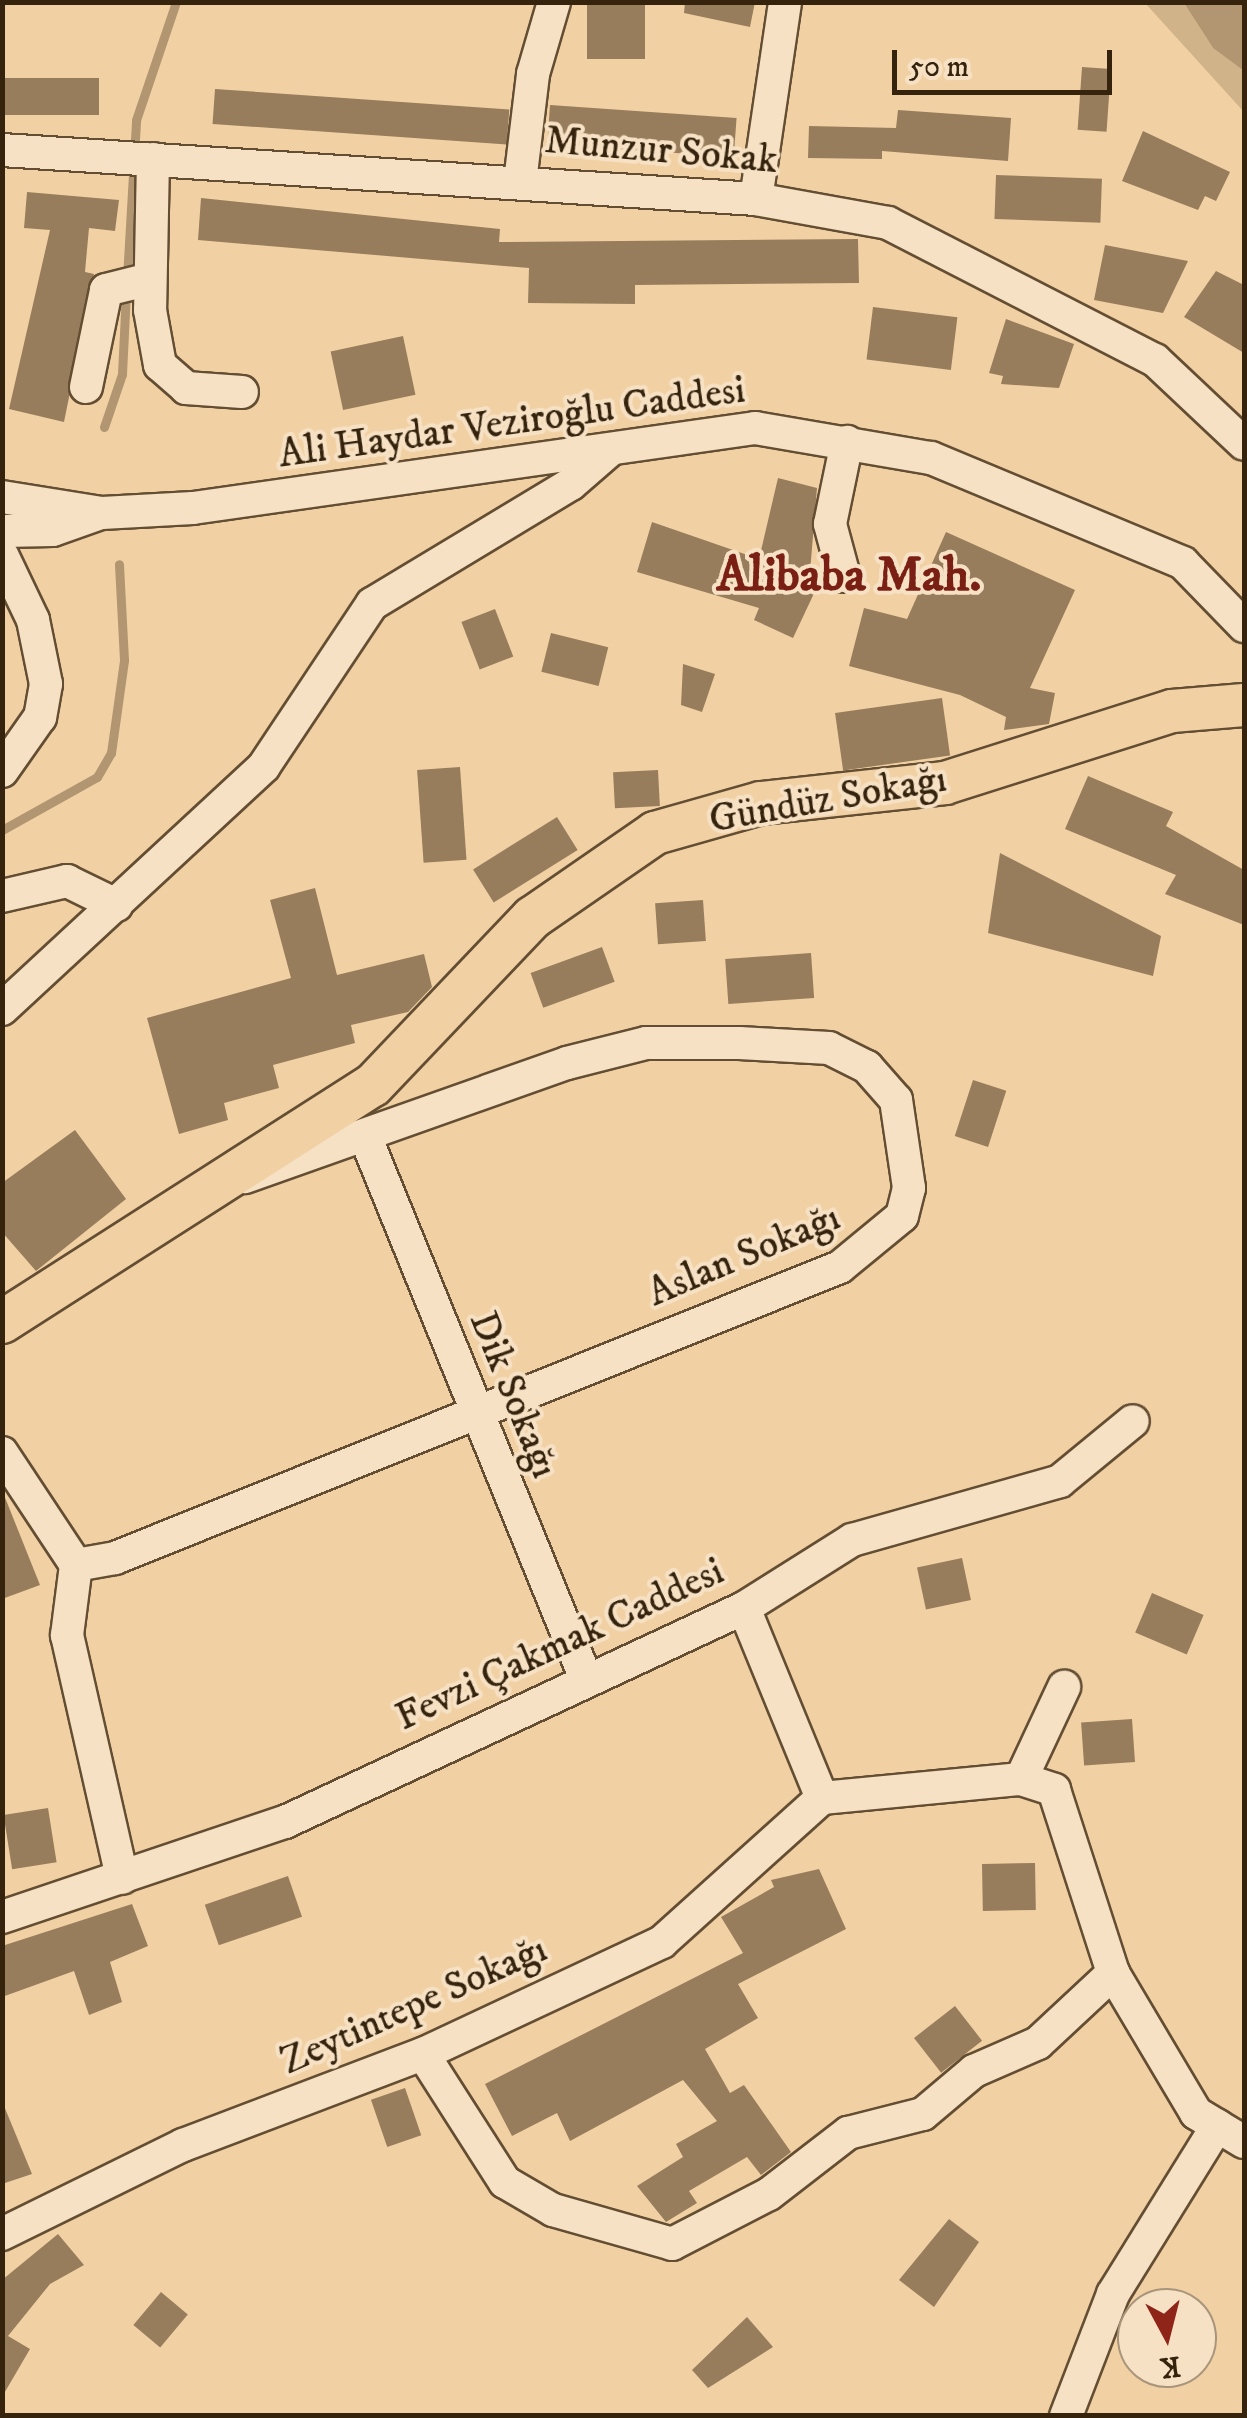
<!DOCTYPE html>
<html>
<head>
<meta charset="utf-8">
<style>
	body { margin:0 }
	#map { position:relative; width:1247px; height:2418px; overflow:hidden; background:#f1d1a4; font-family:"IM FELL DW Pica",serif }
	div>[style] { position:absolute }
	.green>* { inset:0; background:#d1b38a }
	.water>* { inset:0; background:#b19671 }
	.stream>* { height:9px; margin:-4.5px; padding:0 4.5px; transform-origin:4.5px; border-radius:4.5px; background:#b19671 }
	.building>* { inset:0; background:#977d5c; transform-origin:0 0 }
	.roads { filter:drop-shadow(2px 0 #644e33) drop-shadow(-2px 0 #644e33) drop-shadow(0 2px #644e33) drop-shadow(0 -2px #644e33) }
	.minor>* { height:32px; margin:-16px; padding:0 16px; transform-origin:16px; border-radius:16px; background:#f6e1c4 }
	.major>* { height:42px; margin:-21px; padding:0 21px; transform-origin:21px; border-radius:21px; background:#f1d1a4 }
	span { translate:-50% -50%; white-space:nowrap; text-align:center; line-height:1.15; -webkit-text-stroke:8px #f6e1c4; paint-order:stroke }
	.street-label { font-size:40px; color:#35230d }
	.district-label { font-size:50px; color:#7a1f14; font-weight:700 }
	.frame { position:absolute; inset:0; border:5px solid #35230d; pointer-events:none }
	.north { position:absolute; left:1117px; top:2288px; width:100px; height:100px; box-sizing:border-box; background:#f6e1c4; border:2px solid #a9957b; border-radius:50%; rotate:173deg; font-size:28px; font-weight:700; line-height:40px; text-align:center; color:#35230d }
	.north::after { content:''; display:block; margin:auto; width:35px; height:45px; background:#8f2418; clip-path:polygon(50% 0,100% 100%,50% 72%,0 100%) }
	.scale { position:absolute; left:892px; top:50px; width:220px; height:45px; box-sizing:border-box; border:5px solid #35230d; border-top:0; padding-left:12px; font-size:30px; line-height:35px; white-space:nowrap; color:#35230d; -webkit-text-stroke:8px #f6e1c4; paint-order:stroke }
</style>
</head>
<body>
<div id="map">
	<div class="green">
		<div style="clip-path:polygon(1145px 3px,1184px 3px,1213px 48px,1244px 71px,1244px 112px)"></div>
	</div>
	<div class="water">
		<div style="clip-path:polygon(1184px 3px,1244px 3px,1244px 71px,1213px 48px)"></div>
	</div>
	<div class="stream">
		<div style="left:127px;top:278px;width:158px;rotate:-86.7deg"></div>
		<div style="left:136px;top:120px;width:125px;rotate:-71.3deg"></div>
		<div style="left:104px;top:427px;width:56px;rotate:-71.2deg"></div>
		<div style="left:122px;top:374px;width:81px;rotate:-87.2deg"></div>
		<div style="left:2px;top:830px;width:109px;rotate:-29.2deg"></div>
		<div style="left:97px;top:777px;width:28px;rotate:-60deg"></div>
		<div style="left:111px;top:753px;width:94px;rotate:-82deg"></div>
		<div style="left:124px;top:660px;width:96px;rotate:-93deg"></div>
	</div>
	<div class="building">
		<div style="left:587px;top:2px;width:58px;height:57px"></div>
		<div style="clip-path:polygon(685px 2px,755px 2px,750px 27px,684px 13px)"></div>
		<div style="left:1082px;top:67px;width:29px;height:63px;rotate:4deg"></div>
		<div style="left:2px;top:78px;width:97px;height:37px"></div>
		<div style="left:215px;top:89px;width:295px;height:35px;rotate:4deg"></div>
		<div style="left:550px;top:105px;width:187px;height:39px;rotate:4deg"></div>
		<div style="clip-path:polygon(898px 110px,1011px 118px,1008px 161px,882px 151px,882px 159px,808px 158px,809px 126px,896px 128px)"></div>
		<div style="clip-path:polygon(1143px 131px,1230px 172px,1216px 201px,1205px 196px,1198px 210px,1122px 181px)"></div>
		<div style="left:996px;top:175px;width:106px;height:44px;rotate:2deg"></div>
		<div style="clip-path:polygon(27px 192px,119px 200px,115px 231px,89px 228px,85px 272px,94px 274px,64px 422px,9px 409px,50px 230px,24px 228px)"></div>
		<div style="clip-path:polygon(201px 198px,500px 229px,499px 242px,858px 239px,859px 283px,635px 285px,635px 304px,528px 303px,529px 268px,198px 240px)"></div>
		<div style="clip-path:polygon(1105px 245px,1188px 261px,1163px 313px,1094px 300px)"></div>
		<div style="clip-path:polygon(1216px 271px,1244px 285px,1244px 353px,1184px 317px)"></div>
		<div style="left:873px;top:307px;width:85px;height:53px;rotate:7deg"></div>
		<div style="clip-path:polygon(1006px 319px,1074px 344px,1059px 388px,1001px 384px,1003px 376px,989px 373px)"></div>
		<div style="left:403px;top:336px;width:60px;height:74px;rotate:78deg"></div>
		<div style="clip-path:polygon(778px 478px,817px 488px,809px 584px,817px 587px,793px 638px,754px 620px,759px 608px,637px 572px,652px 522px,759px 559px)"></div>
		<div style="clip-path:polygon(946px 532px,1075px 590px,1030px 688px,1055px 693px,1049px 724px,1004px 730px,1006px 717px,960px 695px,849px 666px,864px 608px,907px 619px)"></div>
		<div style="left:495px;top:609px;width:51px;height:36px;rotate:69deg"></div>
		<div style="left:551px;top:633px;width:59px;height:40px;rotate:14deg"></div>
		<div style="clip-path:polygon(683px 664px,715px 674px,702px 712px,681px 705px)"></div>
		<div style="left:942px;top:698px;width:58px;height:108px;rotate:82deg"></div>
		<div style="left:460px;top:767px;width:93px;height:43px;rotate:86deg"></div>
		<div style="left:658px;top:770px;width:36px;height:45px;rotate:87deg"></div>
		<div style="clip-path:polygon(1088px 776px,1173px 812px,1166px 826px,1244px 870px,1244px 925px,1165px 894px,1176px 875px,1065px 829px)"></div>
		<div style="left:557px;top:817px;width:39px;height:99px;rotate:58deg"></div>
		<div style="clip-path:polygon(1000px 853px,1161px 936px,1153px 976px,988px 933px)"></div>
		<div style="clip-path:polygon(315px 888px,337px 975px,424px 954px,432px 987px,408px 1012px,351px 1025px,355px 1043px,273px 1065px,279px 1088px,224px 1103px,228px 1120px,179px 1134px,147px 1018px,291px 978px,270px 900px)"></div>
		<div style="left:703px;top:900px;width:41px;height:48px;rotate:86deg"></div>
		<div style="left:602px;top:947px;width:37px;height:76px;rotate:70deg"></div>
		<div style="left:811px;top:953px;width:45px;height:86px;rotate:86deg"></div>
		<div style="left:973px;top:1080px;width:35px;height:59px;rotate:18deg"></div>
		<div style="clip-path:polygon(75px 1130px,126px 1199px,36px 1271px,2px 1232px,2px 1183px)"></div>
		<div style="clip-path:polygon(2px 1490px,40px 1585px,2px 1599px)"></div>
		<div style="left:962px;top:1558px;width:43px;height:46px;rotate:78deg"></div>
		<div style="left:1152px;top:1593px;width:56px;height:43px;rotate:23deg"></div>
		<div style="left:1132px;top:1719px;width:43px;height:51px;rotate:86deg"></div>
		<div style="left:48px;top:1808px;width:55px;height:45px;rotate:81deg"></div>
		<div style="left:1035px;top:1863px;width:47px;height:53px;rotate:89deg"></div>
		<div style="clip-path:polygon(819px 1869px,846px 1929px,738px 1984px,758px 2018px,705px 2049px,730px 2093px,744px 2085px,791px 2152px,761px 2175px,747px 2157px,689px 2191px,697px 2203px,666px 2222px,637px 2186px,683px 2157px,676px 2144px,717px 2121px,683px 2080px,570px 2141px,557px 2113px,512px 2136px,485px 2084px,743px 1953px,721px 1917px,774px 1887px,771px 1880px)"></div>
		<div style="left:288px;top:1876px;width:43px;height:88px;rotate:71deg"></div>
		<div style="clip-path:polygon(132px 1904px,148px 1946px,110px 1962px,122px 2002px,89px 2015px,74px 1971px,2px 1997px,2px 1946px)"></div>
		<div style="left:955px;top:2006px;width:44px;height:52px;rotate:52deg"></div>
		<div style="left:405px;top:2088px;width:50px;height:36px;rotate:71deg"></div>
		<div style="clip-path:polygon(2px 2101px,32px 2174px,2px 2184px)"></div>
		<div style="clip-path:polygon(949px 2219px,979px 2242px,934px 2307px,899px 2280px)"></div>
		<div style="clip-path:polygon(58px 2234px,84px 2265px,50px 2284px,8px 2336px,30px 2349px,2px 2397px,2px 2280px)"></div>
		<div style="left:161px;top:2292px;width:35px;height:43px;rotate:40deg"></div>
		<div style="clip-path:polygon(747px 2317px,773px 2347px,708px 2388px,692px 2370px)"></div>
	</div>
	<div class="roads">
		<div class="minor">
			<div style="left:2px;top:150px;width:756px;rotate:3.72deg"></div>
			<div style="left:756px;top:199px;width:134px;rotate:10.3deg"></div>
			<div style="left:888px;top:223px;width:300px;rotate:27.2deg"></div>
			<div style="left:1155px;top:360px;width:122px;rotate:43.3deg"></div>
			<div style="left:153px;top:159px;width:151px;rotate:91.1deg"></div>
			<div style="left:150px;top:310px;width:56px;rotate:79.7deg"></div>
			<div style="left:160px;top:365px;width:35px;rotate:41deg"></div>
			<div style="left:186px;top:388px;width:56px;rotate:4.1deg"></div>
			<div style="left:520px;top:182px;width:109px;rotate:-83.1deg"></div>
			<div style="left:533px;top:74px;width:75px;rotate:-73.7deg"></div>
			<div style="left:756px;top:199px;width:199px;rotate:-81.6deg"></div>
			<div style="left:86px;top:387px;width:99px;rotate:-78.3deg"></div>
			<div style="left:106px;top:290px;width:45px;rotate:-14deg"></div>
			<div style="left:2px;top:497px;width:101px;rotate:9.1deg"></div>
			<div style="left:102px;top:513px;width:91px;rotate:-3.1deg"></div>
			<div style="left:193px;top:508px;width:568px;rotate:-8.1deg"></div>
			<div style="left:755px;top:428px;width:179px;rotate:9.7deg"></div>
			<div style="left:931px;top:458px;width:273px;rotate:22.6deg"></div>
			<div style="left:1183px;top:563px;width:88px;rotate:45.9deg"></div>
			<div style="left:2px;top:531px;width:51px;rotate:-1.1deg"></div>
			<div style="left:53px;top:530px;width:48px;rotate:-19.6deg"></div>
			<div style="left:2px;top:555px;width:72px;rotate:64.5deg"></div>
			<div style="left:33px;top:620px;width:65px;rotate:78.5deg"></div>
			<div style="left:46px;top:684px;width:34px;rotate:100deg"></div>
			<div style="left:40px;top:717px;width:66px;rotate:125.1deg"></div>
			<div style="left:844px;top:576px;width:54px;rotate:-105.1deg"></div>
			<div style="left:830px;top:524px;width:84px;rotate:-78.3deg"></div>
			<div style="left:2px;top:896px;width:67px;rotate:-13deg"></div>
			<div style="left:67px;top:881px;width:55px;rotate:26.1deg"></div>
			<div style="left:2px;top:1009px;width:357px;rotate:-42.8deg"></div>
			<div style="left:264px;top:766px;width:195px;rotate:-56.3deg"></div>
			<div style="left:372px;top:604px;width:232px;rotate:-31.1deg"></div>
			<div style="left:571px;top:484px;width:50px;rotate:-41deg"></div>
			<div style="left:367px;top:1141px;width:581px;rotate:67.85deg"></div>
			<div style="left:2px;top:1453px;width:134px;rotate:56.5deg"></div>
			<div style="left:76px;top:1565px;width:40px;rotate:-10deg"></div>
			<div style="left:115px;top:1558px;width:781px;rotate:-21.87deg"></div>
			<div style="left:840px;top:1267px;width:80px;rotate:-39.4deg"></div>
			<div style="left:902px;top:1216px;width:29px;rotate:-76deg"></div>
			<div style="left:909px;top:1188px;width:89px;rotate:-98.4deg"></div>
			<div style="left:896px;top:1100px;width:44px;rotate:-131.3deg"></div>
			<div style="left:867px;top:1067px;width:42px;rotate:-153.4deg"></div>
			<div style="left:829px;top:1048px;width:90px;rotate:-176.8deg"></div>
			<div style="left:739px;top:1043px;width:93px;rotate:180deg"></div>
			<div style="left:646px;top:1043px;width:81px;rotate:165.8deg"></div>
			<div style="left:567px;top:1063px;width:342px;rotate:160.5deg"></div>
			<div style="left:76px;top:1565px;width:71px;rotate:97.3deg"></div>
			<div style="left:67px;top:1635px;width:249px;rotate:77.2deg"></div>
			<div style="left:744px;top:1608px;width:205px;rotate:67.7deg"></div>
			<div style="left:1021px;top:1779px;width:102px;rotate:-64.9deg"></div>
			<div style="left:822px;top:1798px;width:200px;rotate:-5.5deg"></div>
			<div style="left:1021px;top:1779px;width:35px;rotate:18deg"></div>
			<div style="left:1054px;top:1790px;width:192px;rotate:72.1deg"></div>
			<div style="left:1113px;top:1973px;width:163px;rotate:59.3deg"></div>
			<div style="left:1196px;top:2113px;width:56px;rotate:31.1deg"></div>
			<div style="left:2px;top:1917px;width:299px;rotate:-18.6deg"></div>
			<div style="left:285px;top:1822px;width:506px;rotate:-25deg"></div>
			<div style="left:744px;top:1608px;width:128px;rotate:-32.2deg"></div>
			<div style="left:852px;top:1540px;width:216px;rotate:-15.8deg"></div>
			<div style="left:1060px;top:1481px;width:94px;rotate:-39.4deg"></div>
			<div style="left:423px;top:2054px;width:152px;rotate:57.4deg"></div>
			<div style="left:505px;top:2182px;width:56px;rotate:30.3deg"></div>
			<div style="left:553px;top:2210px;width:124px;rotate:15.9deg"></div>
			<div style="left:672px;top:2244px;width:109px;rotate:-27.3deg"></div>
			<div style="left:769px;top:2194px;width:100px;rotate:-37.7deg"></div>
			<div style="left:848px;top:2133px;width:77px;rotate:-14.2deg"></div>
			<div style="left:923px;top:2114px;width:67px;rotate:-40.1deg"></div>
			<div style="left:974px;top:2071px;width:70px;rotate:-23.6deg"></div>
			<div style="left:1038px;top:2043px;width:103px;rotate:-43deg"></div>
			<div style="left:2px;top:2234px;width:202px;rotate:-26.2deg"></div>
			<div style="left:183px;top:2145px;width:257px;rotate:-20.8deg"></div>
			<div style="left:423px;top:2054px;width:264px;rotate:-25.1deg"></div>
			<div style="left:662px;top:1942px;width:215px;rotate:-42deg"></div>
			<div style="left:1066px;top:2416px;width:131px;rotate:-68.9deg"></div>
			<div style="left:1113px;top:2294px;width:198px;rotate:-58.2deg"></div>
		</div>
		<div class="major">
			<div style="left:2px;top:1322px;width:440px;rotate:-32.6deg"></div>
			<div style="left:373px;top:1085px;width:231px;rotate:-46.4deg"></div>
			<div style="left:532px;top:918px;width:150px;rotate:-34.6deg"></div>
			<div style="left:655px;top:833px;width:110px;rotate:-15.8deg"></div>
			<div style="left:761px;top:803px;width:185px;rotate:-6.2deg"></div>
			<div style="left:945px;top:783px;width:238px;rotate:-17.6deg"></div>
			<div style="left:1172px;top:711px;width:72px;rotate:-4.8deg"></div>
		</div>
	</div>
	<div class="street-label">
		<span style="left:661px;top:151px;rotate:5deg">Munzur Sokak</span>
		<span style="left:512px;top:423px;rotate:-8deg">Ali Haydar Veziroğlu Caddesi</span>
		<span style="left:828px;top:800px;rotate:-10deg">Gündüz Sokağı</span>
		<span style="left:744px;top:1256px;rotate:-23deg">Aslan Sokağı</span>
		<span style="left:513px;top:1395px;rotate:68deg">Dik Sokağı</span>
		<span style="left:560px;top:1645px;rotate:-25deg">Fevzi Çakmak Caddesi</span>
		<span style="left:414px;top:2006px;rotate:-24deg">Zeytintepe Sokağı</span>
	</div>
	<div class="district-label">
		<span style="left:849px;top:576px">Alibaba Mah.</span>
	</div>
	<div class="frame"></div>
	<div class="north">K</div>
	<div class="scale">50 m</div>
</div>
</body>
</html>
